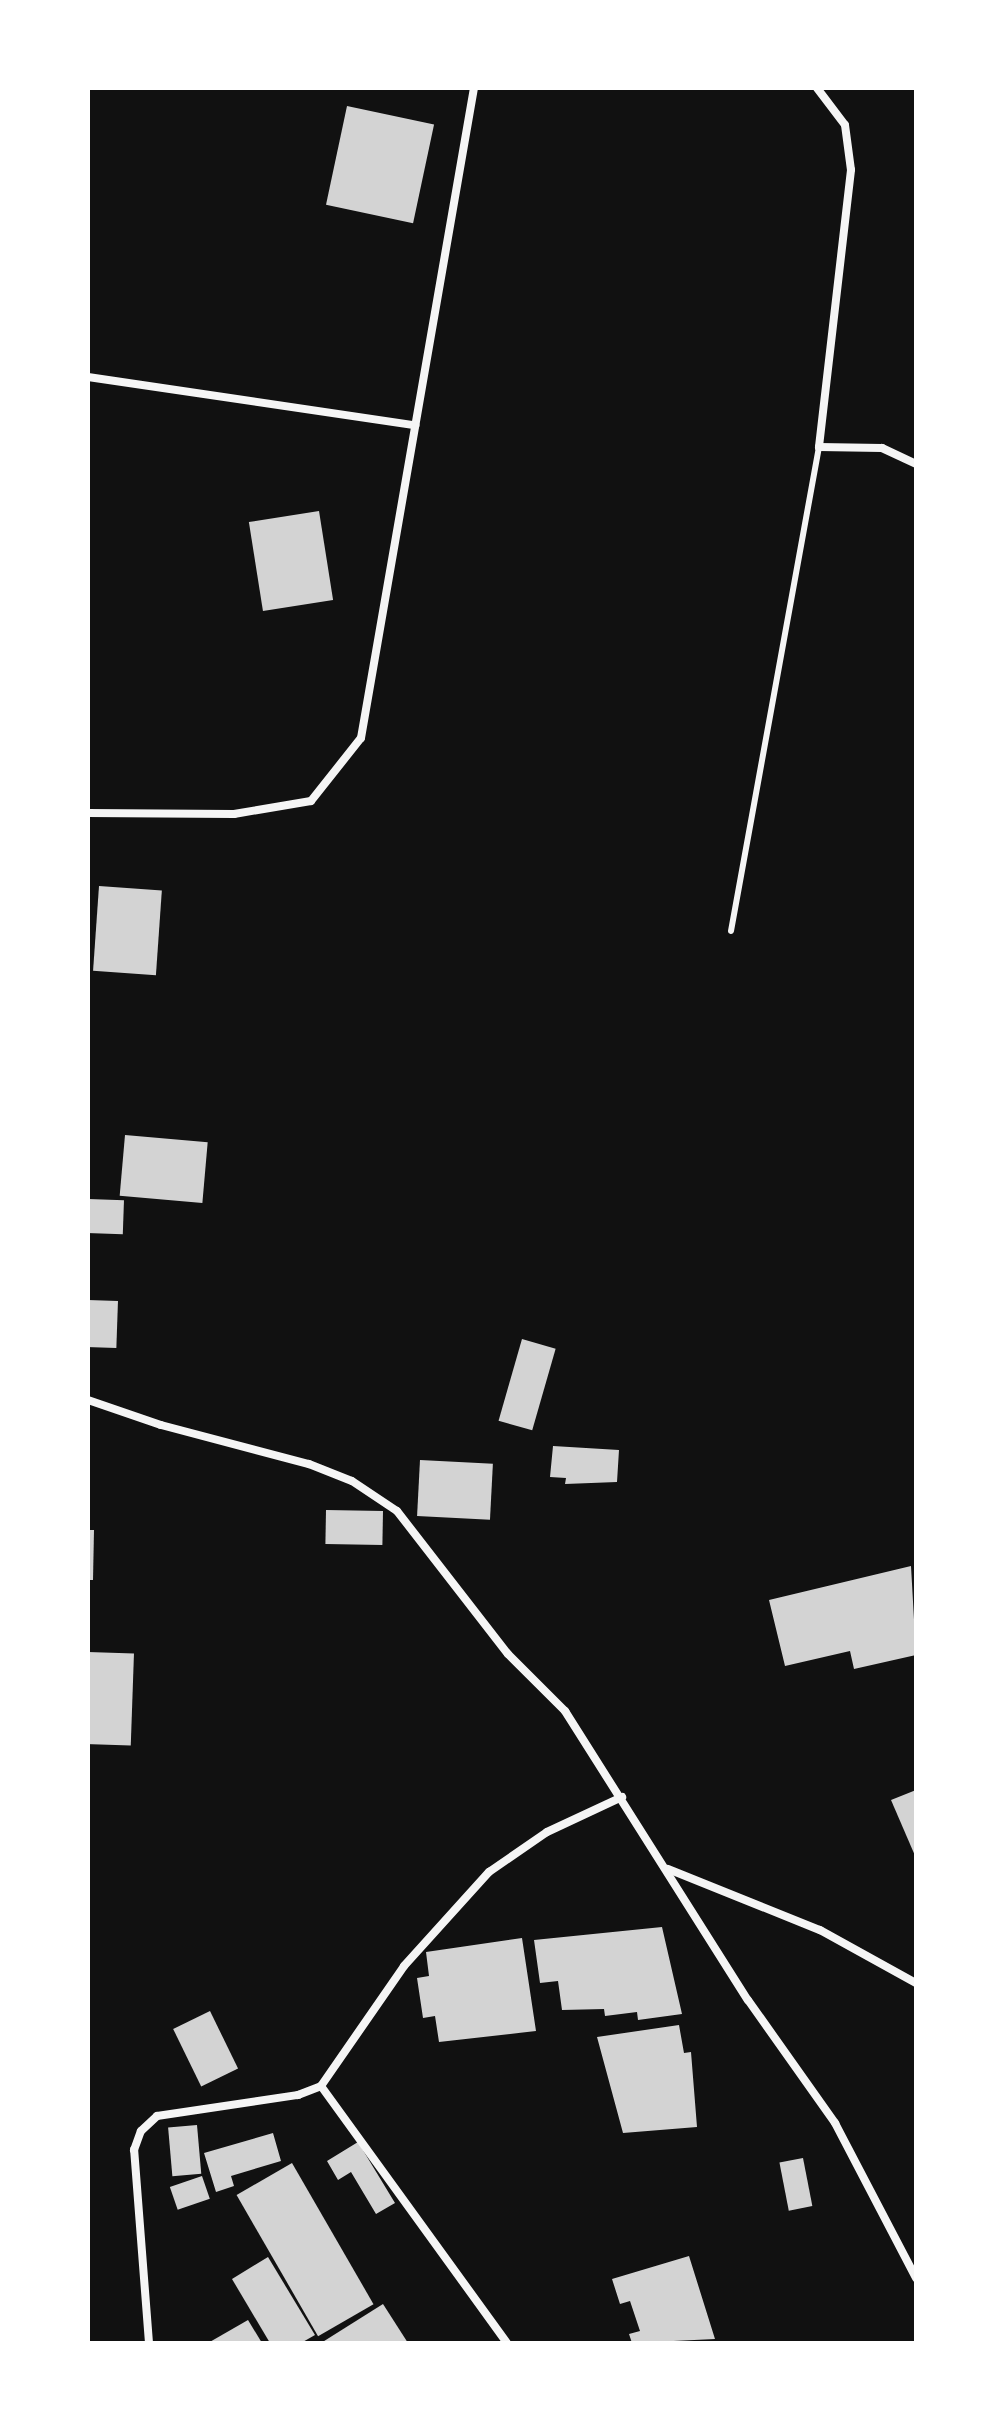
<!DOCTYPE html>
<html>
<head>
<meta charset="utf-8">
<style>
	body { margin:0 }
	#map { position:relative; width:1004px; height:2431px; overflow:hidden; background:#111; font-family:Signika,sans-serif }
	div>[style] { position:absolute }
	.building>* { inset:0; background:#d3d3d3; transform-origin:0 0 }
	.service>* { height:6px; margin:-3px; padding:0 3px; transform-origin:3px; border-radius:3px; background:#f5f5f5 }
	.minor>* { height:8px; margin:-4px; padding:0 4px; transform-origin:4px; border-radius:4px; background:#f5f5f5 }
	span { translate:-50% -50%; white-space:nowrap; text-align:center; line-height:1.15; -webkit-text-stroke:8px #fff; paint-order:stroke }
	.frame { position:absolute; inset:0; border:90px solid #fff; pointer-events:none }
</style>
</head>
<body>
<div id="map">
	<div class="building">
		<div style="left:347px;top:106px;width:89px;height:101px;rotate:12deg"></div>
		<div style="left:319px;top:511px;width:90px;height:71px;rotate:81deg"></div>
		<div style="left:99px;top:886px;width:63px;height:85px;rotate:4deg"></div>
		<div style="left:125px;top:1135px;width:83px;height:61px;rotate:5deg"></div>
		<div style="left:88px;top:1199px;width:36px;height:34px;rotate:2deg"></div>
		<div style="left:88px;top:1300px;width:30px;height:47px;rotate:2deg"></div>
		<div style="left:522px;top:1339px;width:35px;height:85px;rotate:16deg"></div>
		<div style="clip-path:polygon(553px 1446px,619px 1450px,617px 1482px,565px 1484px,566px 1478px,550px 1477px)"></div>
		<div style="left:420px;top:1460px;width:73px;height:56px;rotate:3deg"></div>
		<div style="left:326px;top:1510px;width:57px;height:34px;rotate:1deg"></div>
		<div style="clip-path:polygon(88px 1530px,94px 1530px,93px 1580px,88px 1580px)"></div>
		<div style="clip-path:polygon(911px 1566px,916px 1655px,854px 1669px,850px 1651px,785px 1666px,769px 1600px)"></div>
		<div style="left:88px;top:1652px;width:46px;height:92px;rotate:2deg"></div>
		<div style="clip-path:polygon(916px 1790px,916px 1858px,891px 1800px)"></div>
		<div style="clip-path:polygon(662px 1927px,682px 2014px,638px 2020px,637px 2012px,605px 2016px,604px 2009px,562px 2010px,558px 1981px,540px 1983px,534px 1940px)"></div>
		<div style="clip-path:polygon(522px 1938px,536px 2031px,439px 2042px,435px 2016px,423px 2018px,417px 1978px,429px 1976px,426px 1952px)"></div>
		<div style="left:210px;top:2011px;width:64px;height:41px;rotate:64deg"></div>
		<div style="clip-path:polygon(679px 2025px,684px 2053px,691px 2052px,697px 2127px,623px 2133px,597px 2037px)"></div>
		<div style="left:197px;top:2125px;width:49px;height:29px;rotate:85deg"></div>
		<div style="clip-path:polygon(273px 2133px,281px 2161px,231px 2176px,234px 2186px,216px 2192px,204px 2153px)"></div>
		<div style="clip-path:polygon(358px 2142px,395px 2203px,376px 2214px,351px 2172px,338px 2180px,327px 2161px)"></div>
		<div style="left:803px;top:2158px;width:49px;height:24px;rotate:79deg"></div>
		<div style="left:292px;top:2163px;width:163px;height:64px;rotate:60deg"></div>
		<div style="left:202px;top:2176px;width:24px;height:34px;rotate:71deg"></div>
		<div style="clip-path:polygon(689px 2256px,715px 2339px,632px 2343px,629px 2334px,640px 2331px,630px 2301px,620px 2304px,612px 2279px)"></div>
		<div style="clip-path:polygon(268px 2257px,315px 2335px,301px 2343px,270px 2343px,232px 2279px)"></div>
		<div style="clip-path:polygon(383px 2304px,408px 2343px,321px 2343px)"></div>
		<div style="clip-path:polygon(248px 2320px,262px 2343px,208px 2343px)"></div>
	</div>
	<div class="service">
		<div style="left:731px;top:931px;width:492px;rotate:-79.7deg"></div>
	</div>
	<div class="minor">
		<div style="left:817px;top:88px;width:46px;rotate:52.9deg"></div>
		<div style="left:845px;top:125px;width:45px;rotate:82.4deg"></div>
		<div style="left:851px;top:170px;width:279px;rotate:96.6deg"></div>
		<div style="left:819px;top:447px;width:63px;rotate:0.9deg"></div>
		<div style="left:882px;top:448px;width:38px;rotate:25deg"></div>
		<div style="left:88px;top:377px;width:331px;rotate:8.4deg"></div>
		<div style="left:88px;top:813px;width:146px;rotate:0.4deg"></div>
		<div style="left:234px;top:814px;width:78px;rotate:-9.6deg"></div>
		<div style="left:311px;top:801px;width:80px;rotate:-51.6deg"></div>
		<div style="left:361px;top:738px;width:660px;rotate:-80.14deg"></div>
		<div style="left:88px;top:1400px;width:77px;rotate:18.9deg"></div>
		<div style="left:161px;top:1425px;width:153px;rotate:14.8deg"></div>
		<div style="left:309px;top:1464px;width:46px;rotate:21.6deg"></div>
		<div style="left:352px;top:1481px;width:54px;rotate:33.7deg"></div>
		<div style="left:397px;top:1511px;width:181px;rotate:52.2deg"></div>
		<div style="left:508px;top:1654px;width:81px;rotate:45deg"></div>
		<div style="left:565px;top:1711px;width:342px;rotate:57.7deg"></div>
		<div style="left:748px;top:2000px;width:151px;rotate:54.7deg"></div>
		<div style="left:835px;top:2123px;width:175px;rotate:62.4deg"></div>
		<div style="left:668px;top:1869px;width:164px;rotate:21.9deg"></div>
		<div style="left:820px;top:1930px;width:110px;rotate:28.9deg"></div>
		<div style="left:321px;top:2086px;width:317px;rotate:54.1deg"></div>
		<div style="left:149px;top:2343px;width:194px;rotate:-94.4deg"></div>
		<div style="left:134px;top:2150px;width:20px;rotate:-70deg"></div>
		<div style="left:141px;top:2131px;width:22px;rotate:-43deg"></div>
		<div style="left:157px;top:2116px;width:143px;rotate:-8.5deg"></div>
		<div style="left:298px;top:2095px;width:25px;rotate:-21deg"></div>
		<div style="left:321px;top:2086px;width:146px;rotate:-55.3deg"></div>
		<div style="left:404px;top:1966px;width:127px;rotate:-47.9deg"></div>
		<div style="left:489px;top:1872px;width:70px;rotate:-34.6deg"></div>
		<div style="left:547px;top:1832px;width:83px;rotate:-25deg"></div>
	</div>
	<div class="frame"></div>
</div>
</body>
</html>
